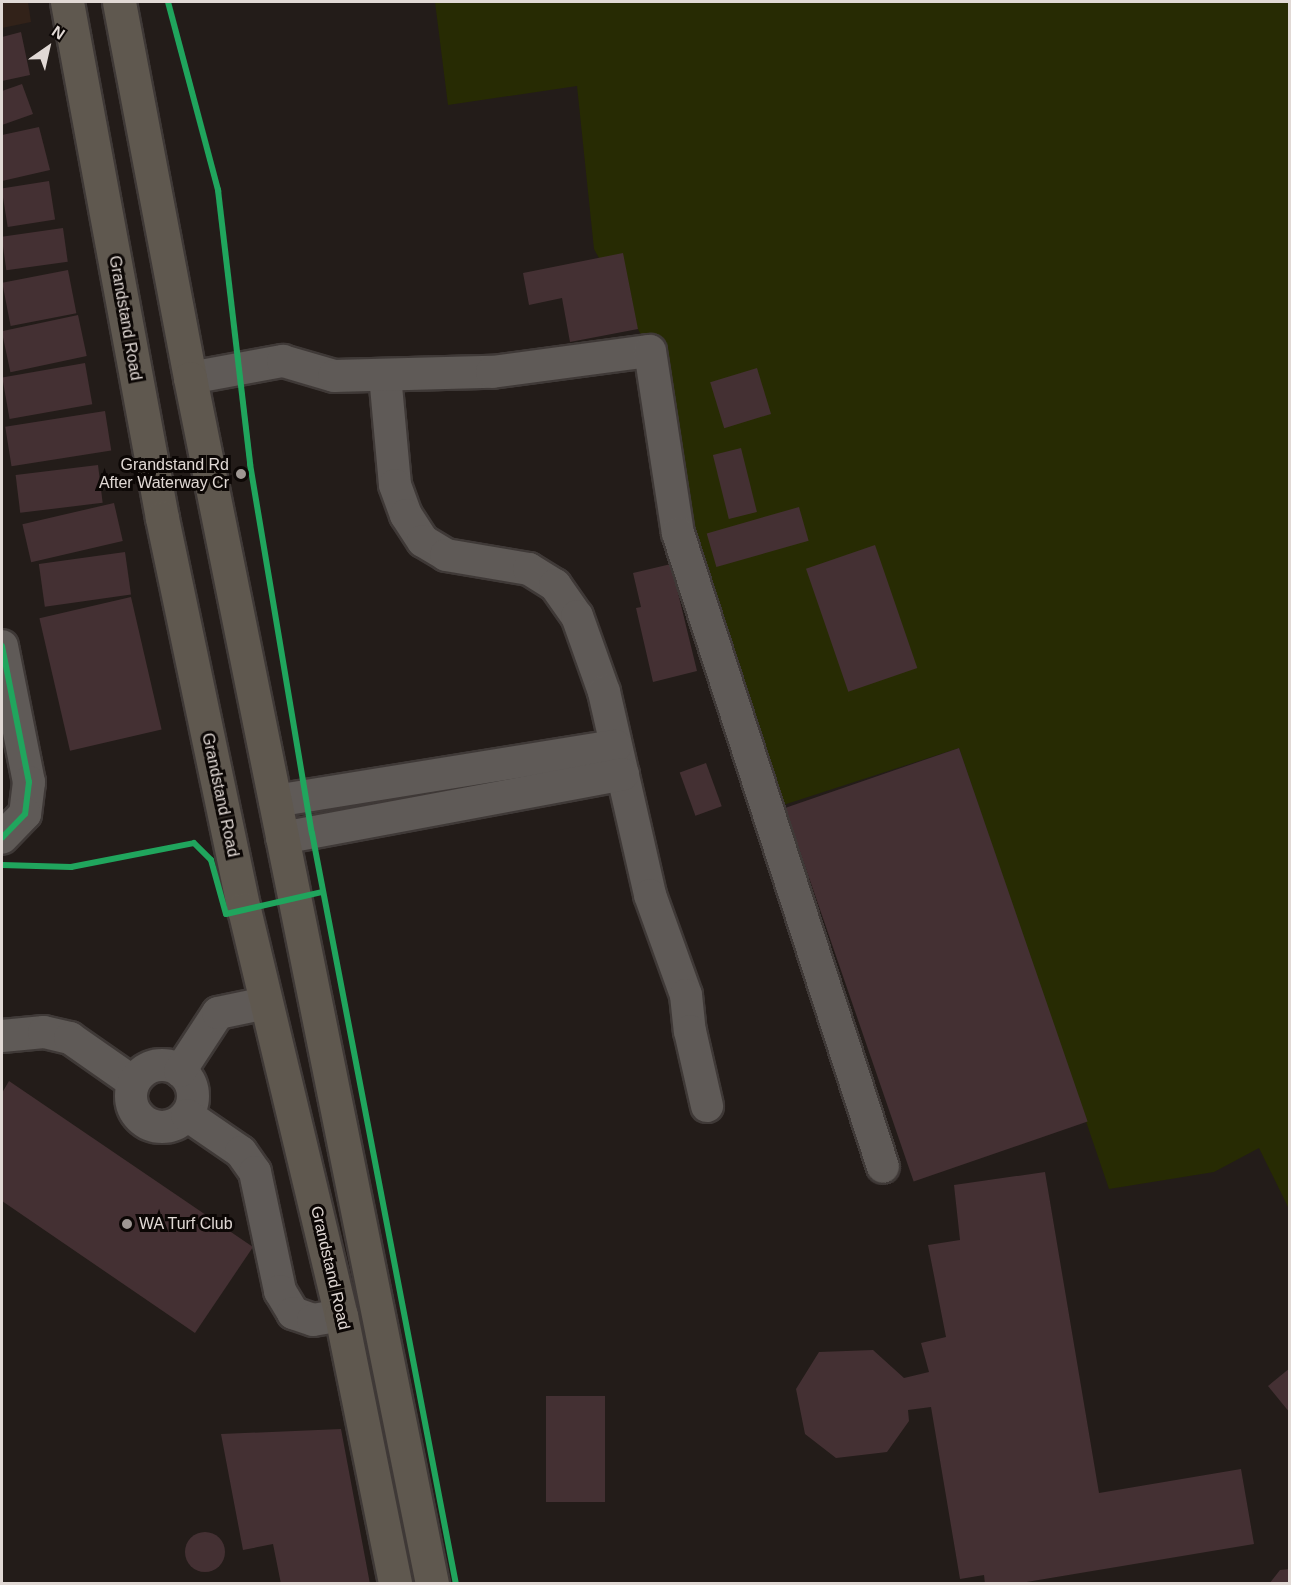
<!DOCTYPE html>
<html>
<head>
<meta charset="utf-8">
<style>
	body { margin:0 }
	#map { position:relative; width:1291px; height:1585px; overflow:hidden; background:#231c19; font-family:Arial,sans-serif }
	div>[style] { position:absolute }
	.built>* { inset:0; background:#322219 }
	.green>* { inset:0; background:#272b03 }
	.building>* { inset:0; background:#443033; transform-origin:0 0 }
	.round { border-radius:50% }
	.roads { filter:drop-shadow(2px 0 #3f3937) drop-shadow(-2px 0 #3f3937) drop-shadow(0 2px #3f3937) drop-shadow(0 -2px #3f3937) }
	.minor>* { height:32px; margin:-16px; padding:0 16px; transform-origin:16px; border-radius:16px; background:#5f5a57 }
	.minor>.ring { margin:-16px; padding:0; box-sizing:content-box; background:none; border:32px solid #5f5a57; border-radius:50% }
	.major>* { height:33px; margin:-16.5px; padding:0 16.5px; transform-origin:16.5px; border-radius:16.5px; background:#5f584f }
	.cycleway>* { height:6px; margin:-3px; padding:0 3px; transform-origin:3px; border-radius:3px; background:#20a55d }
	.dots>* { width:16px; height:16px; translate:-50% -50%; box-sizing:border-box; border:3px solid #0c0705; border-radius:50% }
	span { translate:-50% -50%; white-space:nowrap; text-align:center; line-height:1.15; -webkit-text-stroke:6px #0c0705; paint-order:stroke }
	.street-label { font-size:16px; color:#e1d9d5 }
	.poi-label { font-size:16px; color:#e1d9d5 }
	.right { translate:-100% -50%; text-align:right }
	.left { translate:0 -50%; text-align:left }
	.frame { position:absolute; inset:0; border:3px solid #e1d9d5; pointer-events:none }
	.north { position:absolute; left:18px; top:18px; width:60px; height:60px; -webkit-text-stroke:4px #0c0705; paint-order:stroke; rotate:34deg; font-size:16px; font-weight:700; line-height:24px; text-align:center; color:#e1d9d5 }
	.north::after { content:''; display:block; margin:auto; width:21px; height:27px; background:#e1d9d5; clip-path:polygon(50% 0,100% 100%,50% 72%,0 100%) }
</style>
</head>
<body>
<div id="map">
	<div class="built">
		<div style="clip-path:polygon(2px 2px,28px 2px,31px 22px,2px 28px)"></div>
	</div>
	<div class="green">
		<div style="clip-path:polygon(435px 2px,1289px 2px,1289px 1209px,1259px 1148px,1214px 1172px,1109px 1189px,959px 748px,768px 810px,678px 533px,650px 351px,594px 249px,577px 86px,448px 105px)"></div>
	</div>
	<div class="building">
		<div style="clip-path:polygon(21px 32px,30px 75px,2px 81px,2px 37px)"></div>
		<div style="clip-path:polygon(22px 84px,33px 114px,2px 125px,2px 91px)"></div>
		<div style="clip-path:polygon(39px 127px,50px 170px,2px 181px,2px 135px)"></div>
		<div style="left:49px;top:181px;width:39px;height:48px;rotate:81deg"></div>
		<div style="left:63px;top:228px;width:34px;height:62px;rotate:82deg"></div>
		<div style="clip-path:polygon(623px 253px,638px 329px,570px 342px,562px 298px,529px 305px,523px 273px)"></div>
		<div style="left:68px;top:270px;width:44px;height:67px;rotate:79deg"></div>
		<div style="left:78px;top:315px;width:42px;height:78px;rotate:78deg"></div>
		<div style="left:85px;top:363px;width:42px;height:84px;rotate:80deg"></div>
		<div style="left:757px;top:368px;width:48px;height:49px;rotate:73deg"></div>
		<div style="left:105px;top:411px;width:40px;height:101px;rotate:81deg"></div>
		<div style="left:741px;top:448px;width:66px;height:29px;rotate:76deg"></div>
		<div style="left:98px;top:465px;width:38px;height:83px;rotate:83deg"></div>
		<div style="left:114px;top:503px;width:39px;height:94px;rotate:77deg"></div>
		<div style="left:799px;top:507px;width:35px;height:96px;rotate:74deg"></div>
		<div style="left:875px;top:545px;width:130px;height:73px;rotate:71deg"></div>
		<div style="left:125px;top:552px;width:43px;height:87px;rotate:82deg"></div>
		<div style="clip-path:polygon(671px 564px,697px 671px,653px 682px,636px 608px,641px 607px,633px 573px)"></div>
		<div style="left:131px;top:597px;width:136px;height:94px;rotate:77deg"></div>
		<div style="left:959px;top:748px;width:395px;height:184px;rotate:71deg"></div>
		<div style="left:706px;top:763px;width:46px;height:28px;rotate:70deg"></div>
		<div style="clip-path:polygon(9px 1081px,253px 1247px,195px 1333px,2px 1201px,2px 1093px)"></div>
		<div style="clip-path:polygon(1045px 1172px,1099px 1493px,1241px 1469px,1254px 1544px,1015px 1584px,985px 1584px,984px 1575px,960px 1579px,931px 1407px,908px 1410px,909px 1421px,887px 1452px,836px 1458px,805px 1434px,796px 1389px,819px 1352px,873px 1350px,904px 1378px,929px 1372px,921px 1343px,946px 1337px,928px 1245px,960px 1240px,954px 1185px)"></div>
		<div style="clip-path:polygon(1290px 1368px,1290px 1413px,1268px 1386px)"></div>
		<div style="left:546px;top:1396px;width:59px;height:106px"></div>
		<div style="clip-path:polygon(341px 1429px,370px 1584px,281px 1584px,273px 1544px,243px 1550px,221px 1434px)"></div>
		<div class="round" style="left:185px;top:1532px;width:40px;height:40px"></div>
		<div style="clip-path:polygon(1290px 1569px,1290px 1584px,1269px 1584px,1280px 1570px)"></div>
	</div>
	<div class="roads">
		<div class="minor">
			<div style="left:385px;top:375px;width:110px;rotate:84.8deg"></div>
			<div style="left:395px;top:485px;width:32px;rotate:70deg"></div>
			<div style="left:406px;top:515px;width:31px;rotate:57deg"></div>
			<div style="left:423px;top:541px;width:27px;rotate:31deg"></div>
			<div style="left:446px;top:555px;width:84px;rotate:9.6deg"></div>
			<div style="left:529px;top:569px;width:31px;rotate:32deg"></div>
			<div style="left:555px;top:585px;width:38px;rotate:55deg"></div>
			<div style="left:577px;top:616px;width:81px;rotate:70.4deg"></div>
			<div style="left:604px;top:692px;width:208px;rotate:77.2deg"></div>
			<div style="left:650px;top:895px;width:106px;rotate:70.2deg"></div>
			<div style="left:686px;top:995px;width:36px;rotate:84deg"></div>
			<div style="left:690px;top:1031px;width:77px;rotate:77.2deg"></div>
			<div style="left:190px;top:378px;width:95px;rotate:-10.4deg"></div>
			<div style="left:283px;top:361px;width:53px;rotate:16.4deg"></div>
			<div style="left:334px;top:376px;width:158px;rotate:-1.5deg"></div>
			<div style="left:492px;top:372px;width:159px;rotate:-7.6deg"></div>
			<div style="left:650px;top:351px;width:184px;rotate:81.3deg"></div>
			<div style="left:678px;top:533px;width:666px;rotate:72.08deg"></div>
			<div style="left:2px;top:646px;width:139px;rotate:78.8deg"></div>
			<div style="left:29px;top:782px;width:32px;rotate:97deg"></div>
			<div style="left:25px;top:814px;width:33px;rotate:134deg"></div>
			<div style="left:275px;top:801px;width:345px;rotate:-9.2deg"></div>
			<div style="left:282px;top:838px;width:347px;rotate:-10.6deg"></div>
			<div style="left:2px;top:1036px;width:42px;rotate:-5.4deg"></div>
			<div style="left:44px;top:1032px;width:27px;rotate:13deg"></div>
			<div style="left:70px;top:1038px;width:77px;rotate:34.9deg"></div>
			<div class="ring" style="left:131px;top:1065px;width:30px;height:30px"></div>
			<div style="left:180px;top:1071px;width:69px;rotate:-56.8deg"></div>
			<div style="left:218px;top:1013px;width:49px;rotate:-11.8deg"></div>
			<div style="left:187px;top:1115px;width:65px;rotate:34.4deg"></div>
			<div style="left:241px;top:1152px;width:24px;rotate:55deg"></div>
			<div style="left:255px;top:1172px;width:122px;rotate:78.1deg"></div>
			<div style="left:280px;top:1291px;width:26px;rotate:59deg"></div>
			<div style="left:293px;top:1313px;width:21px;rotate:19deg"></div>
			<div style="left:313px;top:1320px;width:28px;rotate:-10deg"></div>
		</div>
		<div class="major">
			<div style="left:67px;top:2px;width:525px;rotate:79.57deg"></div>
			<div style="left:162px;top:518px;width:400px;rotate:78.2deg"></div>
			<div style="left:244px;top:909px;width:417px;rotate:76.6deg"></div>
			<div style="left:341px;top:1315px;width:274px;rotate:78.6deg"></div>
			<div style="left:119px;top:2px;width:383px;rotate:79.3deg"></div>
			<div style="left:190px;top:378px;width:1230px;rotate:78.65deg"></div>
		</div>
	</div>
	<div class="cycleway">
		<div style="left:168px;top:2px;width:195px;rotate:75.1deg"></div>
		<div style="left:218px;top:190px;width:276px;rotate:83.3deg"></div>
		<div style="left:250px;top:464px;width:374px;rotate:80.5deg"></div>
		<div style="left:312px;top:833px;width:765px;rotate:79.15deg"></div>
		<div style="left:2px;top:646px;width:139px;rotate:78.8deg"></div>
		<div style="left:29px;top:782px;width:32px;rotate:97deg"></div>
		<div style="left:25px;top:814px;width:33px;rotate:134deg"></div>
		<div style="left:2px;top:865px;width:69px;rotate:1.7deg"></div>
		<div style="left:71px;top:867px;width:125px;rotate:-11deg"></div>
		<div style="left:194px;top:843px;width:24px;rotate:45deg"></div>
		<div style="left:211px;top:860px;width:56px;rotate:74.5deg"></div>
		<div style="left:226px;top:914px;width:98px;rotate:-12.9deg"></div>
	</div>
	<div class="dots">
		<div style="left:241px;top:474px;background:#9e9793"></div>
		<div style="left:127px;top:1224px;background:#9e9793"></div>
	</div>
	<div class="street-label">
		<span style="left:125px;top:318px;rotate:80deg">Grandstand Road</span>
		<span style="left:220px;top:795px;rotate:78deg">Grandstand Road</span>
		<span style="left:330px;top:1268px;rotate:77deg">Grandstand Road</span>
	</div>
	<div class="poi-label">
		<span class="right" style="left:229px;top:474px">Grandstand Rd<br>After Waterway Cr</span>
		<span class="left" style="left:139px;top:1224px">WA Turf Club</span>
	</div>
	<div class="frame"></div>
	<div class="north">N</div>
</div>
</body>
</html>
